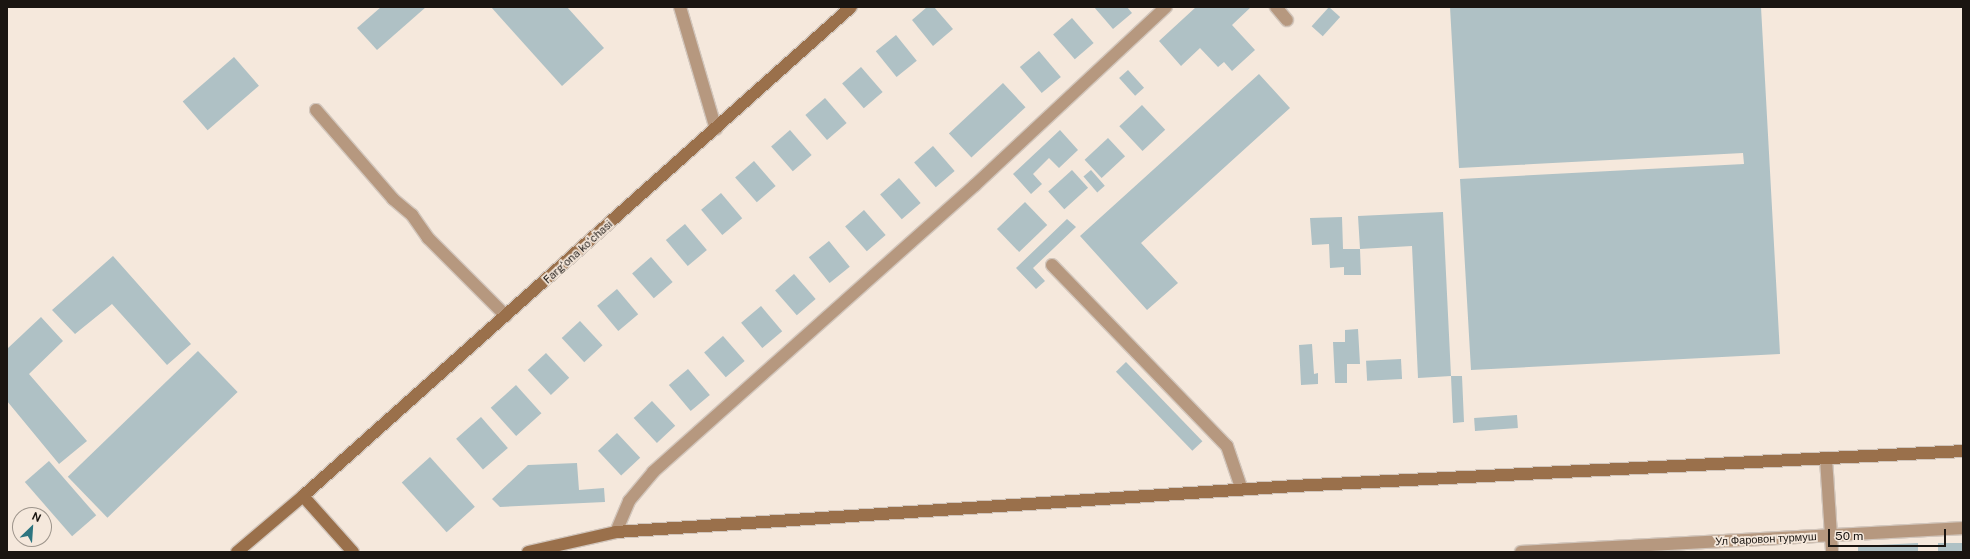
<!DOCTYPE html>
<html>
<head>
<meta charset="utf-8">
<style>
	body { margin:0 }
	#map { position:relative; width:1970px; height:559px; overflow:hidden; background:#f5e8dc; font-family:"Public Sans",sans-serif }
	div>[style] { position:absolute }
	.building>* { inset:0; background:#afc1c5; transform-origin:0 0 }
	.roads { filter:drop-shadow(1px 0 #d2c6bc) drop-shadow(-1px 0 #d2c6bc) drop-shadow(0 1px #d2c6bc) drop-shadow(0 -1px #d2c6bc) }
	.street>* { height:12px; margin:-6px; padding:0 6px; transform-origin:6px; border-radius:6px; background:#b6987f }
	.secondary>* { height:12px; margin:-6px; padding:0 6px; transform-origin:6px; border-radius:6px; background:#9a704b }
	span { translate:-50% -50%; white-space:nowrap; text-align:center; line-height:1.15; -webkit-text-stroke:3.5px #f5e8dc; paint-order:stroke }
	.street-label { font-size:11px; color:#1a1511 }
	.frame { position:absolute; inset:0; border:8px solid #1a1511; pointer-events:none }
	.north { position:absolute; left:12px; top:507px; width:40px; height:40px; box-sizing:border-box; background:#f5e8dc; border:1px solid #9d948b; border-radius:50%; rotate:25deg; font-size:11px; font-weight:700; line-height:16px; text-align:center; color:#1a1511 }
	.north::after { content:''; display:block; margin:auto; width:14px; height:18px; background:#2d7580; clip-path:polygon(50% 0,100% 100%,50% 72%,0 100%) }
	.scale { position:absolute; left:1828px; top:529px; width:118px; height:18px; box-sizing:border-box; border:2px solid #1a1511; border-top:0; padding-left:5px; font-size:12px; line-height:14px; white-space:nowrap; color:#1a1511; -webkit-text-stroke:3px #f5e8dc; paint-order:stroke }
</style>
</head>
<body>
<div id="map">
	<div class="building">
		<div style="clip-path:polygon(381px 7px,426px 7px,377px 50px,357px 28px)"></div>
		<div style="clip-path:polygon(491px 7px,567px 7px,604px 48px,562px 86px)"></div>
		<div style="clip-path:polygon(927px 7px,934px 7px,953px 29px,933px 46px,912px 20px)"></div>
		<div style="clip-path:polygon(1094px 7px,1127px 7px,1132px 13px,1113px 29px)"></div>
		<div style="clip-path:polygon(1196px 7px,1251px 7px,1232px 25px,1255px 50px,1232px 71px,1224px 62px,1218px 67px,1200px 48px,1181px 66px,1159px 41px)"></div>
		<div style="left:1329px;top:7px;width:15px;height:26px;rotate:42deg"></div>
		<div style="clip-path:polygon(1450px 7px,1761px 7px,1780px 354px,1471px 370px,1460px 179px,1744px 164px,1743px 153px,1459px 168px)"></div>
		<div style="left:1072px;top:18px;width:33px;height:25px;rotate:49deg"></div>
		<div style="left:896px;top:35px;width:33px;height:26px;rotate:51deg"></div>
		<div style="left:1039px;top:51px;width:34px;height:25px;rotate:50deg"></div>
		<div style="left:234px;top:57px;width:38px;height:68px;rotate:49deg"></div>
		<div style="left:861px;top:67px;width:33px;height:25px;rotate:49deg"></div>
		<div style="left:1128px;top:70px;width:24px;height:12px;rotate:48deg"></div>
		<div style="clip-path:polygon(1259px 74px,1290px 108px,1141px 243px,1178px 283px,1147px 310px,1080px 236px)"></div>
		<div style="left:1003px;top:83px;width:33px;height:74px;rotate:47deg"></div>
		<div style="left:825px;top:98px;width:33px;height:26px;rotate:49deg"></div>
		<div style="left:1142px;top:105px;width:34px;height:31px;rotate:47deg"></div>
		<div style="left:790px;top:130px;width:33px;height:25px;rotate:49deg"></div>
		<div style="clip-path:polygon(1060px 130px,1078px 150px,1059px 168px,1049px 158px,1033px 174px,1042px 184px,1031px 194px,1013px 174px)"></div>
		<div style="left:1108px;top:138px;width:25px;height:32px;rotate:47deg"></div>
		<div style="left:933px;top:146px;width:33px;height:25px;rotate:49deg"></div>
		<div style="left:754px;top:161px;width:33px;height:25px;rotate:49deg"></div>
		<div style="left:1072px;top:170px;width:24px;height:32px;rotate:48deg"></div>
		<div style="left:1091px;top:170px;width:21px;height:10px;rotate:49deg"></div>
		<div style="left:899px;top:178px;width:33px;height:25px;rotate:49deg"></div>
		<div style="left:721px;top:193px;width:33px;height:26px;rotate:50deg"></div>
		<div style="left:1025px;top:202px;width:32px;height:39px;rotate:46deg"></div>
		<div style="left:864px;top:210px;width:33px;height:25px;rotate:49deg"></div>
		<div style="clip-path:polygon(1443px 212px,1451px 376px,1462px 376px,1464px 422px,1453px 423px,1451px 376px,1418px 378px,1412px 246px,1360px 249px,1358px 216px)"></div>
		<div style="clip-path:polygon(1342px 217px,1343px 249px,1360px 249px,1361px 275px,1344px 275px,1344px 267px,1330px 268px,1329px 244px,1312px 245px,1310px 218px)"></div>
		<div style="clip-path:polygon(1067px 219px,1076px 227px,1033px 268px,1045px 281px,1036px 289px,1016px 268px)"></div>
		<div style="left:685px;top:224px;width:34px;height:25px;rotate:50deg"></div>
		<div style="left:829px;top:241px;width:33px;height:26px;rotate:51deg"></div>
		<div style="clip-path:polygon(113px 256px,191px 344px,167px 365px,112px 304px,75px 334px,52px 310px)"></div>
		<div style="left:651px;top:257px;width:33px;height:25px;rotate:49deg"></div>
		<div style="left:794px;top:274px;width:33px;height:25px;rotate:49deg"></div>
		<div style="left:617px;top:289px;width:33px;height:26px;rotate:50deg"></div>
		<div style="left:761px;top:306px;width:33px;height:26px;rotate:50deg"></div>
		<div style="clip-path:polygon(41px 317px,63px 341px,29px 374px,87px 441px,59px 464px,7px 401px,7px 349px)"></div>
		<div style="left:580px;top:321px;width:33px;height:25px;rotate:47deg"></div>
		<div style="clip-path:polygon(1358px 329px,1360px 364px,1347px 364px,1347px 383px,1335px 383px,1333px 342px,1345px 342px,1345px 330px)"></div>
		<div style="left:723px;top:336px;width:33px;height:25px;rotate:49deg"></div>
		<div style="clip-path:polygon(1312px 344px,1314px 374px,1318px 373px,1318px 384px,1301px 385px,1299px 345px)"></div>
		<div style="left:198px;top:351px;width:57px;height:181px;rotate:46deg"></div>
		<div style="left:546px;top:353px;width:34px;height:25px;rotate:47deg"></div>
		<div style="left:1401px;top:359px;width:20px;height:35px;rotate:87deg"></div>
		<div style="left:1126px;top:362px;width:110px;height:14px;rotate:46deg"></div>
		<div style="left:688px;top:369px;width:34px;height:25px;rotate:50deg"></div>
		<div style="left:516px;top:385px;width:38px;height:34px;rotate:48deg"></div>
		<div style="left:652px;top:401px;width:34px;height:25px;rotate:47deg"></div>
		<div style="left:1517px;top:415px;width:13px;height:43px;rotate:86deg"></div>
		<div style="left:481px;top:417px;width:41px;height:33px;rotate:49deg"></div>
		<div style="left:617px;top:433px;width:34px;height:26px;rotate:47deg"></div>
		<div style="left:430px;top:457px;width:67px;height:38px;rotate:48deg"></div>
		<div style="left:49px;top:461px;width:72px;height:32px;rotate:49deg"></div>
		<div style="clip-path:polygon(577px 463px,579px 490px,604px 488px,605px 502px,500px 507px,492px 499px,528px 465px)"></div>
		<div style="clip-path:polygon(1918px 543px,1918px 552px,1858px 552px,1858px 546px)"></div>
		<div style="left:1963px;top:543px;width:9px;height:25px;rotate:90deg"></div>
	</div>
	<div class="roads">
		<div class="street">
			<div style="left:680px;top:7px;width:127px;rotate:73.6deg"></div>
			<div style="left:1276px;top:7px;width:17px;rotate:50deg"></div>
			<div style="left:316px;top:110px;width:118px;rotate:49.1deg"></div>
			<div style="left:393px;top:199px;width:25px;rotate:40deg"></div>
			<div style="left:412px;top:215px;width:28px;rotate:55deg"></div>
			<div style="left:428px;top:238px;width:110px;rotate:45deg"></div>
			<div style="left:1052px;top:265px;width:252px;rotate:46deg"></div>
			<div style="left:1227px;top:446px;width:46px;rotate:71.2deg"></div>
			<div style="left:1826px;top:458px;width:94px;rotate:86.3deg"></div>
			<div style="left:616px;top:532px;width:34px;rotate:-67deg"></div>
			<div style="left:629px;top:501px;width:38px;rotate:-50deg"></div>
			<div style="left:653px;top:472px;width:431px;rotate:-41.7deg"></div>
			<div style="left:975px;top:185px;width:261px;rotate:-43deg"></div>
			<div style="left:1521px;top:552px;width:443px;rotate:-3.1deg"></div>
		</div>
		<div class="secondary">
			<div style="left:303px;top:496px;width:75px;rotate:48.2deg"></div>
			<div style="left:237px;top:552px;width:87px;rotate:-40.3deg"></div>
			<div style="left:303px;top:496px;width:734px;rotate:-41.74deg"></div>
			<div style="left:528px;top:552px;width:90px;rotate:-12.8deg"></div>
			<div style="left:616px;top:532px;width:680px;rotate:-3.88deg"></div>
			<div style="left:1294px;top:486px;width:670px;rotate:-2.99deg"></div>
		</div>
	</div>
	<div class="street-label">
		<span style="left:578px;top:252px;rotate:-42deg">Fargʻona koʻchasi</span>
		<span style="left:1766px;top:539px;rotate:-3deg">Ул Фаровон турмуш</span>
	</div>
	<div class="frame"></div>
	<div class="north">N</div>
	<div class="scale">50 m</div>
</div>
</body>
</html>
